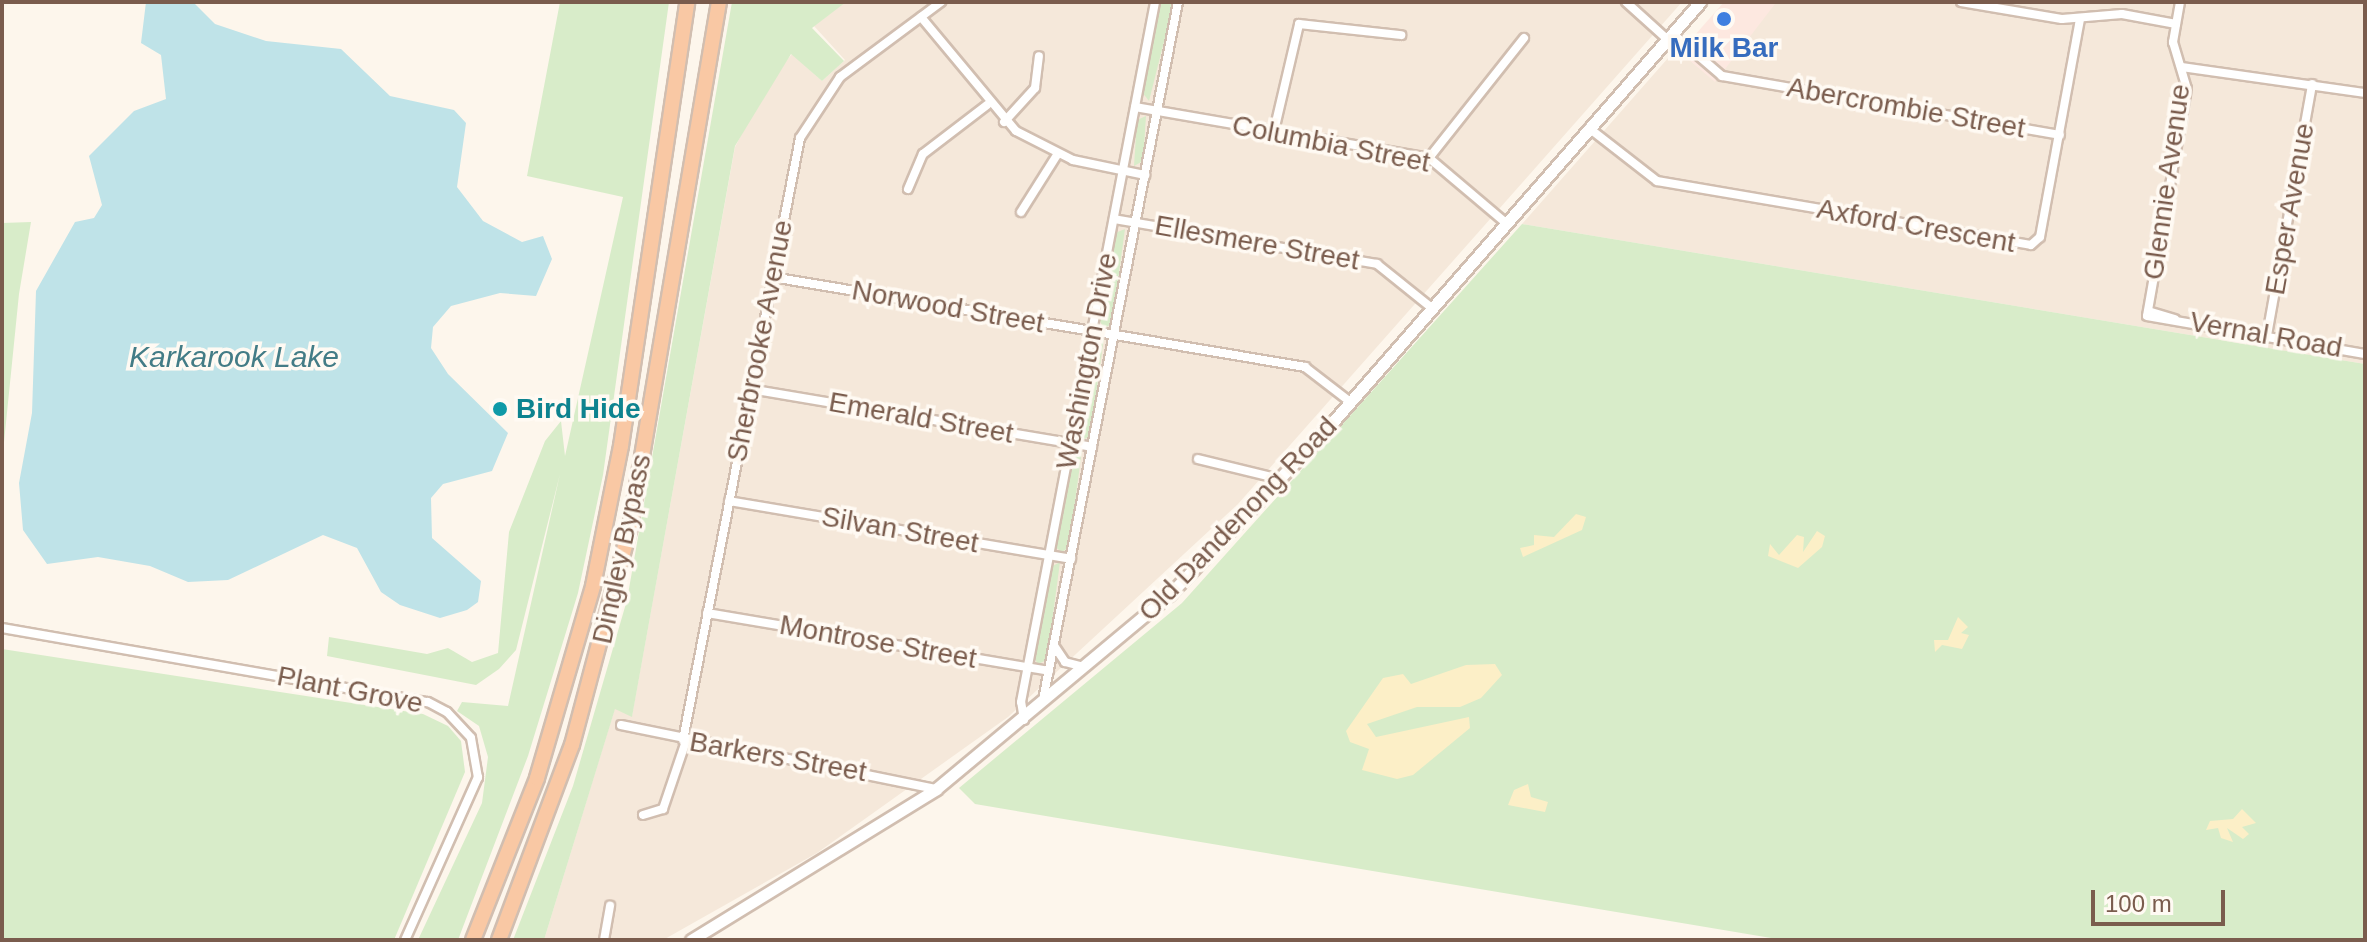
<!DOCTYPE html>
<html>
<head>
<meta charset="utf-8">
<style>
	body { margin:0 }
	#map { position:relative; width:2367px; height:942px; overflow:hidden; background:#fdf6ec; font-family:Helvetica,sans-serif }
	div>[style] { position:absolute }
	.residential>* { inset:0; background:#f5e8da }
	.commercial>* { inset:0; background:#fde8e0 }
	.green>* { inset:0; background:#d8ecc9 }
	.sand>* { inset:0; background:#fcefc7 }
	.water>* { inset:0; background:#bfe3e8 }
	.roads { filter:drop-shadow(2px 0 #d1beb0) drop-shadow(-2px 0 #d1beb0) drop-shadow(0 2px #d1beb0) drop-shadow(0 -2px #d1beb0) }
	.minor>* { height:8px; margin:-4px; padding:0 4px; transform-origin:4px; border-radius:4px; background:#fff }
	.secondary>* { height:11px; margin:-5.5px; padding:0 5.5px; transform-origin:5.5px; border-radius:5.5px; background:#fff }
	.trunk>* { height:14px; margin:-7px; padding:0 7px; transform-origin:7px; border-radius:7px; background:#f9c8a4 }
	.dots>* { width:22px; height:22px; translate:-50% -50%; box-sizing:border-box; border:4px solid #fffaf3; border-radius:50% }
	span { translate:-50% -50%; white-space:nowrap; text-align:center; line-height:1.15; -webkit-text-stroke:7px #fffaf3; paint-order:stroke }
	.shop-label { font-size:28px; color:#366cbe; font-weight:700 }
	.street-label { font-size:28px; color:#7a5c4d }
	.culture-label { font-size:28px; color:#0d838f; font-weight:700 }
	.left { translate:0 -50%; text-align:left }
	.water-label { font-size:30px; color:#437c86; font-style:italic }
	.frame { position:absolute; inset:0; border:4px solid #7a5c4d; pointer-events:none }
	.scale { position:absolute; left:2091px; top:890px; width:134px; height:36px; box-sizing:border-box; border:4px solid #7a5c4d; border-top:0; padding-left:10px; font-size:24px; line-height:28px; white-space:nowrap; color:#7a5c4d; -webkit-text-stroke:6px #fffaf3; paint-order:stroke }
</style>
</head>
<body>
<div id="map">
	<div class="residential">
		<div style="clip-path:polygon(845px 2px,1682px 2px,1238px 504px,1008px 717px,817px 853px,663px 940px,544px 940px,615px 708px,632px 716px,735px 147px,768px 82px,792px 54px,822px 81px,845px 60px,814px 26px)"></div>
		<div style="clip-path:polygon(1772px 2px,2365px 2px,2365px 364px,1522px 224px,1676px 49px,1715px 81px)"></div>
	</div>
	<div class="commercial">
		<div style="clip-path:polygon(1724px 2px,1775px 4px,1715px 82px,1680px 52px)"></div>
	</div>
	<div class="green">
		<div style="clip-path:polygon(560px 2px,669px 2px,603px 475px,578px 593px,528px 756px,458px 940px,418px 940px,482px 803px,488px 757px,479px 726px,457px 711px,462px 702px,508px 706px,560px 474px,516px 650px,499px 669px,476px 685px,327px 656px,329px 637px,427px 654px,448px 648px,472px 662px,498px 653px,509px 532px,545px 441px,561px 421px,565px 456px,623px 197px,527px 176px)"></div>
		<div style="clip-path:polygon(732px 2px,846px 2px,812px 28px,844px 61px,822px 81px,791px 54px,735px 146px,632px 717px,615px 709px,544px 940px,513px 940px,573px 786px,627px 600px)"></div>
		<div style="clip-path:polygon(1160px 2px,1174px 2px,1149px 101px,1142px 92px)"></div>
		<div style="clip-path:polygon(1146px 116px,1143px 161px,1134px 166px,1137px 120px)"></div>
		<div style="clip-path:polygon(31px 222px,19px 294px,2px 462px,2px 223px)"></div>
		<div style="clip-path:polygon(1522px 224px,2365px 364px,2365px 940px,1783px 940px,975px 804px,959px 788px,1182px 603px)"></div>
		<div style="clip-path:polygon(1125px 229px,1112px 324px,1104px 328px,1099px 320px,1115px 233px)"></div>
		<div style="clip-path:polygon(1104px 338px,1090px 436px,1083px 440px,1077px 435px,1094px 343px)"></div>
		<div style="clip-path:polygon(1082px 450px,1069px 547px,1062px 552px,1055px 547px,1073px 454px)"></div>
		<div style="clip-path:polygon(1060px 562px,1047px 660px,1038px 664px,1034px 658px,1051px 567px)"></div>
		<div style="clip-path:polygon(2px 649px,423px 714px,448px 726px,461px 741px,465px 772px,394px 940px,2px 940px)"></div>
	</div>
	<div class="sand">
		<div style="clip-path:polygon(1576px 514px,1586px 517px,1582px 530px,1523px 557px,1520px 548px,1534px 545px,1534px 535px,1554px 537px)"></div>
		<div style="clip-path:polygon(1817px 531px,1825px 536px,1822px 547px,1798px 568px,1768px 556px,1770px 544px,1779px 555px,1797px 535px,1804px 537px,1803px 552px)"></div>
		<div style="clip-path:polygon(1958px 617px,1968px 627px,1961px 633px,1969px 635px,1962px 649px,1942px 645px,1935px 652px,1934px 640px,1948px 640px)"></div>
		<div style="clip-path:polygon(1495px 664px,1502px 675px,1481px 698px,1460px 707px,1417px 707px,1367px 724px,1376px 737px,1469px 717px,1470px 728px,1413px 775px,1397px 779px,1362px 770px,1369px 749px,1350px 742px,1346px 731px,1383px 678px,1403px 674px,1411px 684px,1466px 665px)"></div>
		<div style="clip-path:polygon(1528px 784px,1531px 797px,1548px 802px,1545px 812px,1508px 805px,1514px 790px)"></div>
		<div style="clip-path:polygon(2242px 809px,2256px 823px,2242px 827px,2249px 834px,2243px 839px,2227px 828px,2233px 842px,2221px 838px,2218px 828px,2206px 830px,2210px 821px,2233px 819px)"></div>
	</div>
	<div class="water">
		<div style="clip-path:polygon(146px 2px,193px 2px,215px 24px,266px 41px,341px 49px,390px 96px,454px 110px,466px 123px,457px 187px,483px 221px,522px 242px,543px 236px,552px 259px,536px 296px,500px 293px,451px 306px,433px 327px,431px 348px,448px 374px,508px 433px,492px 471px,443px 484px,431px 498px,432px 538px,481px 581px,478px 602px,467px 610px,440px 618px,400px 605px,381px 592px,357px 548px,323px 535px,228px 580px,188px 582px,150px 566px,98px 557px,47px 564px,23px 530px,19px 483px,32px 413px,36px 291px,75px 222px,94px 218px,102px 205px,89px 156px,134px 111px,166px 99px,161px 55px,141px 43px)"></div>
	</div>
	<div class="roads">
		<div class="minor">
			<div style="left:1626px;top:2px;width:55px;rotate:42.1deg"></div>
			<div style="left:1961px;top:2px;width:102px;rotate:9.6deg"></div>
			<div style="left:2062px;top:19px;width:60px;rotate:-4.8deg"></div>
			<div style="left:2122px;top:14px;width:55px;rotate:10.5deg"></div>
			<div style="left:2180px;top:2px;width:41px;rotate:99.9deg"></div>
			<div style="left:2173px;top:42px;width:49px;rotate:73.4deg"></div>
			<div style="left:2187px;top:89px;width:230px;rotate:100deg"></div>
			<div style="left:2147px;top:316px;width:221px;rotate:9.9deg"></div>
			<div style="left:921px;top:17px;width:148px;rotate:50.2deg"></div>
			<div style="left:1016px;top:131px;width:64px;rotate:27deg"></div>
			<div style="left:1073px;top:160px;width:74px;rotate:11.8deg"></div>
			<div style="left:1672px;top:33px;width:66px;rotate:40.7deg"></div>
			<div style="left:1722px;top:76px;width:343px;rotate:9.9deg"></div>
			<div style="left:2182px;top:67px;width:185px;rotate:8.1deg"></div>
			<div style="left:1135px;top:107px;width:298px;rotate:9.8deg"></div>
			<div style="left:1429px;top:158px;width:101px;rotate:40.2deg"></div>
			<div style="left:1004px;top:122px;width:46px;rotate:-47.6deg"></div>
			<div style="left:1035px;top:88px;width:32px;rotate:-83deg"></div>
			<div style="left:1589px;top:128px;width:86px;rotate:37.9deg"></div>
			<div style="left:1657px;top:181px;width:379px;rotate:9.7deg"></div>
			<div style="left:2031px;top:245px;width:12px;rotate:-42deg"></div>
			<div style="left:2040px;top:237px;width:221px;rotate:-79.6deg"></div>
			<div style="left:1274px;top:131px;width:110px;rotate:-76.8deg"></div>
			<div style="left:1299px;top:24px;width:103px;rotate:6.2deg"></div>
			<div style="left:1429px;top:158px;width:153px;rotate:-51.6deg"></div>
			<div style="left:908px;top:189px;width:38px;rotate:-67deg"></div>
			<div style="left:923px;top:154px;width:81px;rotate:-37.4deg"></div>
			<div style="left:1021px;top:212px;width:67px;rotate:-57.7deg"></div>
			<div style="left:1114px;top:219px;width:267px;rotate:9.7deg"></div>
			<div style="left:1377px;top:264px;width:70px;rotate:38.7deg"></div>
			<div style="left:772px;top:277px;width:541px;rotate:9.58deg"></div>
			<div style="left:1305px;top:367px;width:56px;rotate:37.7deg"></div>
			<div style="left:2148px;top:311px;width:28px;rotate:17deg"></div>
			<div style="left:2267px;top:335px;width:255px;rotate:-79.8deg"></div>
			<div style="left:750px;top:389px;width:347px;rotate:9.6deg"></div>
			<div style="left:1198px;top:459px;width:84px;rotate:13.7deg"></div>
			<div style="left:729px;top:501px;width:347px;rotate:9.6deg"></div>
			<div style="left:707px;top:613px;width:347px;rotate:9.6deg"></div>
			<div style="left:2px;top:628px;width:432px;rotate:9.9deg"></div>
			<div style="left:428px;top:702px;width:21px;rotate:28deg"></div>
			<div style="left:447px;top:712px;width:35px;rotate:47deg"></div>
			<div style="left:471px;top:738px;width:40px;rotate:80deg"></div>
			<div style="left:478px;top:777px;width:179px;rotate:114.1deg"></div>
			<div style="left:1055px;top:647px;width:18px;rotate:56deg"></div>
			<div style="left:1065px;top:662px;width:20px;rotate:15deg"></div>
			<div style="left:1043px;top:700px;width:711px;rotate:-79.05deg"></div>
			<div style="left:1024px;top:720px;width:18px;rotate:-99deg"></div>
			<div style="left:1021px;top:702px;width:713px;rotate:-79.16deg"></div>
			<div style="left:621px;top:725px;width:321px;rotate:11.5deg"></div>
			<div style="left:683px;top:740px;width:613px;rotate:-79deg"></div>
			<div style="left:800px;top:138px;width:73px;rotate:-56.7deg"></div>
			<div style="left:840px;top:77px;width:126px;rotate:-36.6deg"></div>
			<div style="left:643px;top:815px;width:21px;rotate:-17deg"></div>
			<div style="left:663px;top:809px;width:72px;rotate:-71.3deg"></div>
			<div style="left:604px;top:940px;width:35px;rotate:-80deg"></div>
		</div>
		<div class="secondary">
			<div style="left:691px;top:940px;width:288px;rotate:-31.6deg"></div>
			<div style="left:936px;top:789px;width:305px;rotate:-39.8deg"></div>
			<div style="left:1170px;top:594px;width:224px;rotate:-46.5deg"></div>
			<div style="left:1324px;top:432px;width:571px;rotate:-48.83deg"></div>
		</div>
		<div class="trunk">
			<div style="left:473px;top:940px;width:174px;rotate:-68.4deg"></div>
			<div style="left:537px;top:778px;width:200px;rotate:-73.7deg"></div>
			<div style="left:593px;top:586px;width:143px;rotate:-78.7deg"></div>
			<div style="left:621px;top:446px;width:449px;rotate:-81.5deg"></div>
			<div style="left:499px;top:940px;width:208px;rotate:-69.5deg"></div>
			<div style="left:572px;top:745px;width:226px;rotate:-75.1deg"></div>
			<div style="left:630px;top:527px;width:532px;rotate:-80.38deg"></div>
		</div>
	</div>
	<div class="dots">
		<div style="left:1724px;top:19px;background:#3f7fe0"></div>
		<div style="left:500px;top:409px;background:#0f9aa8"></div>
	</div>
	<div class="shop-label">
		<span style="left:1724px;top:48px">Milk Bar</span>
	</div>
	<div class="street-label">
		<span style="left:1906px;top:108px;rotate:10deg">Abercrombie Street</span>
		<span style="left:1331px;top:144px;rotate:11deg">Columbia Street</span>
		<span style="left:2167px;top:182px;rotate:-82deg">Glennie Avenue</span>
		<span style="left:2290px;top:209px;rotate:-80deg">Esper Avenue</span>
		<span style="left:1916px;top:226px;rotate:10deg">Axford Crescent</span>
		<span style="left:1257px;top:243px;rotate:10deg">Ellesmere Street</span>
		<span style="left:948px;top:307px;rotate:10deg">Norwood Street</span>
		<span style="left:2266px;top:335px;rotate:10deg">Vernal Road</span>
		<span style="left:760px;top:341px;rotate:-79deg">Sherbrooke Avenue</span>
		<span style="left:1087px;top:361px;rotate:-79deg">Washington Drive</span>
		<span style="left:921px;top:418px;rotate:10deg">Emerald Street</span>
		<span style="left:1238px;top:519px;rotate:-46deg">Old Dandenong Road</span>
		<span style="left:900px;top:530px;rotate:10deg">Silvan Street</span>
		<span style="left:622px;top:549px;rotate:-78deg">Dingley Bypass</span>
		<span style="left:878px;top:642px;rotate:10deg">Montrose Street</span>
		<span style="left:350px;top:690px;rotate:11deg">Plant Grove</span>
		<span style="left:778px;top:757px;rotate:10deg">Barkers Street</span>
	</div>
	<div class="culture-label">
		<span class="left" style="left:516px;top:409px">Bird Hide</span>
	</div>
	<div class="water-label">
		<span style="left:234px;top:357px">Karkarook Lake</span>
	</div>
	<div class="frame"></div>
	<div class="scale">100 m</div>
</div>
</body>
</html>
